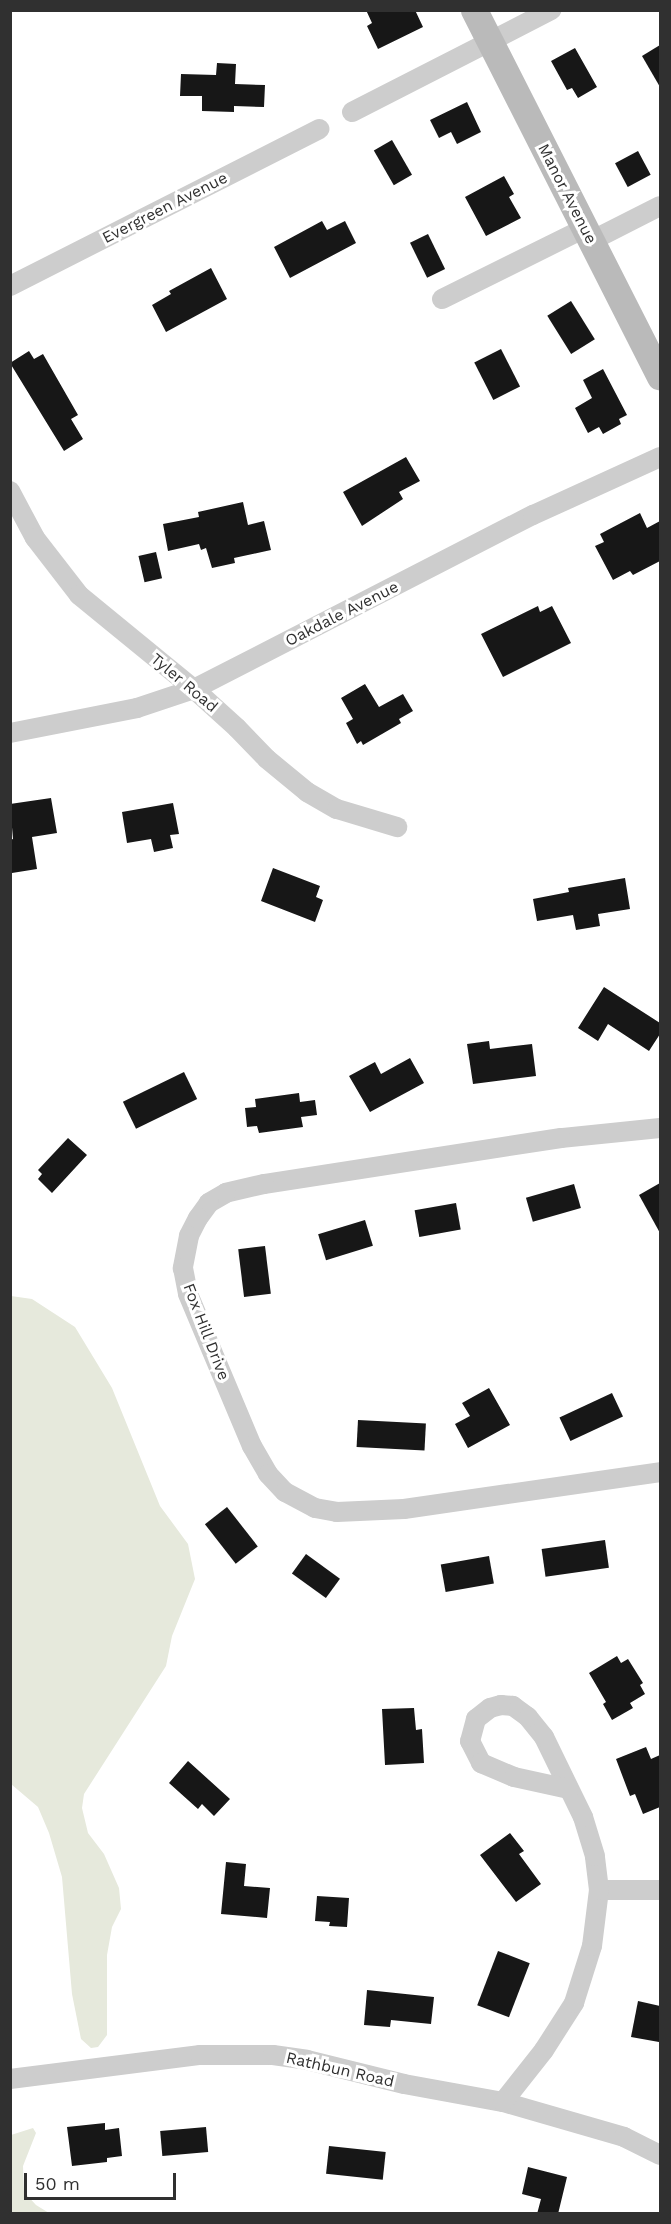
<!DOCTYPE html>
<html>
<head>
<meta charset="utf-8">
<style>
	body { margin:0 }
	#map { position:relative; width:671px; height:2224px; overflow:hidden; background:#fff; font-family:"Work Sans",sans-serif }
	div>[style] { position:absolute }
	.green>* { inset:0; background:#e6e9dc }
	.building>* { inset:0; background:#171717; transform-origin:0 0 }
	.street>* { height:20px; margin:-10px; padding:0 10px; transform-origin:10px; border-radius:10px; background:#cdcdcd }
	.secondary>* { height:27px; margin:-13.5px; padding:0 13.5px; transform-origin:13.5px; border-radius:13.5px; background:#bababa }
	span { translate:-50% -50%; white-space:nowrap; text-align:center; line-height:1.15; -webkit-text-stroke:6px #fff; paint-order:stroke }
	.street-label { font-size:16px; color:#303030 }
	.frame { position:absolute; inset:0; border:12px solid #303030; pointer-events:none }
	.scale { position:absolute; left:24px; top:2173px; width:152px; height:27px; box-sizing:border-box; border:3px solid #303030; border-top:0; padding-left:8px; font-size:18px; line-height:21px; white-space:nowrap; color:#303030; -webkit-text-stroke:4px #fff; paint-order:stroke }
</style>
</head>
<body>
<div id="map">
	<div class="green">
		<div style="clip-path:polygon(11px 1296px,32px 1299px,75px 1327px,112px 1388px,160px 1506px,188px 1544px,195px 1579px,172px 1636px,166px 1666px,84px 1794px,82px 1808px,88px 1833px,104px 1854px,119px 1888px,121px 1909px,112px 1927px,107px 1955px,107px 2035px,98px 2047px,91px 2048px,81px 2039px,72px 1994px,62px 1877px,49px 1833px,38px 1807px,11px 1784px)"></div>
		<div style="clip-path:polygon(33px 2128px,36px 2133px,23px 2166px,24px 2192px,36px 2205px,49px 2213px,11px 2213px,11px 2135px)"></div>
	</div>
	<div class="building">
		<div style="clip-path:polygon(366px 10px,415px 10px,423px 27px,378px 49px,367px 26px,372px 23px)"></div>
		<div style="clip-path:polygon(660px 45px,660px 87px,642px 56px)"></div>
		<div style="clip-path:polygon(575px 48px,597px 87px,578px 98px,572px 88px,567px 90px,551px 61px)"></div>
		<div style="clip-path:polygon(217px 63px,236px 64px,235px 84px,265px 85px,264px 107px,234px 106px,234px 112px,202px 111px,202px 96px,180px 96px,181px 74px,216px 75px)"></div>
		<div style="clip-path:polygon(467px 102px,481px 132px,457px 144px,451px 132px,439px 138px,430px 120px)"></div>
		<div style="left:392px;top:140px;width:40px;height:21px;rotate:60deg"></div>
		<div style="left:638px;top:151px;width:27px;height:26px;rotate:62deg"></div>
		<div style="clip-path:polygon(504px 176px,514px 194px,509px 197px,521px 218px,486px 236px,465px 197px)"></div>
		<div style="clip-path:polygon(322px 221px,327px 230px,345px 221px,356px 243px,290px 278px,274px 247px)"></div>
		<div style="left:428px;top:234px;width:39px;height:20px;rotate:64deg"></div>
		<div style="clip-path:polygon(211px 268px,227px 299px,166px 332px,152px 305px,171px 294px,169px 291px)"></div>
		<div style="left:571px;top:301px;width:45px;height:28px;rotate:58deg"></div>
		<div style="left:501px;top:349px;width:42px;height:30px;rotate:63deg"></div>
		<div style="clip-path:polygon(29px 351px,34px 359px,43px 354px,78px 415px,71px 419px,83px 439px,64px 451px,10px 363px)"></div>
		<div style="clip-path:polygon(603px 369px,627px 415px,619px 419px,621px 424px,603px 434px,599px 427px,588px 433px,575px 408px,592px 398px,583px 380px)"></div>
		<div style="clip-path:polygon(406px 457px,420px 481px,399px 492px,403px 499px,362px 526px,343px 492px)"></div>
		<div style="clip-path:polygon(243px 502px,248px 525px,264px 521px,271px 550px,234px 558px,235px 563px,212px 568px,206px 548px,201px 550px,199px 544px,168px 551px,163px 524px,199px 517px,198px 512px)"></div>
		<div style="clip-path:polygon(640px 513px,647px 528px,660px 521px,660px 561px,633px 575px,630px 571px,613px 580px,595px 546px,604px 542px,600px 534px)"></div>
		<div style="left:156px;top:552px;width:27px;height:18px;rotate:77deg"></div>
		<div style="clip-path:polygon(538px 606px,540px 612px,552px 606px,571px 643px,503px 677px,481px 634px)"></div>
		<div style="clip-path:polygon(365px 684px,379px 707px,403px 694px,413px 711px,399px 719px,401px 723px,363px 745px,361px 741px,357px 744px,346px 723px,353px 719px,341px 698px)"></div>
		<div style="clip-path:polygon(51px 798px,57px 833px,32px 837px,37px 869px,12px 873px,10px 840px,13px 839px,10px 804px)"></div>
		<div style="clip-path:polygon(173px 803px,179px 834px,170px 835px,173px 848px,154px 852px,151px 839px,127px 843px,122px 812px)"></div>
		<div style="clip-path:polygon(273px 868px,320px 886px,316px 897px,323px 900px,315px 922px,261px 901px)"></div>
		<div style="clip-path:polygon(625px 878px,630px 909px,598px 914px,600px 926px,576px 930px,573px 915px,537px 921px,533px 899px,569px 892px,568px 888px)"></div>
		<div style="clip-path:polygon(604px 987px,660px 1023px,660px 1034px,649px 1051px,608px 1024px,598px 1041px,578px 1028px)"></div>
		<div style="clip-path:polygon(489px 1041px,490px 1049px,532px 1044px,536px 1076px,473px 1084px,467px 1044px)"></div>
		<div style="clip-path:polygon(410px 1058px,424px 1083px,370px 1112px,349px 1076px,375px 1062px,381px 1074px)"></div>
		<div style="left:184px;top:1072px;width:30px;height:68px;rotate:64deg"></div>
		<div style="clip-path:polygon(299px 1093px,300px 1102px,315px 1100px,317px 1115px,301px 1117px,303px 1127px,259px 1133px,257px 1126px,247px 1127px,245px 1108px,256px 1107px,255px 1099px)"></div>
		<div style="clip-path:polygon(68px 1138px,87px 1155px,52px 1193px,38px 1179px,42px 1174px,38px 1170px)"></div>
		<div style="clip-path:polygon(660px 1183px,660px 1233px,639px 1195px)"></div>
		<div style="left:574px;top:1184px;width:25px;height:50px;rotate:74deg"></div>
		<div style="left:456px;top:1203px;width:27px;height:42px;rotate:80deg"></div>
		<div style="left:365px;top:1220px;width:27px;height:49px;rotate:73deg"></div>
		<div style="left:265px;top:1246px;width:48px;height:27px;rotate:83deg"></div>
		<div style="clip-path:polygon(489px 1388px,510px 1425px,468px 1448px,455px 1424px,470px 1416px,462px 1403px)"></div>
		<div style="left:612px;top:1393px;width:26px;height:58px;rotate:65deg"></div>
		<div style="left:358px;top:1420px;width:68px;height:27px;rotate:3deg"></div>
		<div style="left:227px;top:1507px;width:50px;height:28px;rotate:52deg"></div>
		<div style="left:605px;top:1540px;width:28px;height:64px;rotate:82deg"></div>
		<div style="left:306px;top:1554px;width:42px;height:24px;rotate:36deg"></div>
		<div style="left:489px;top:1556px;width:28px;height:49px;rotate:80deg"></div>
		<div style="clip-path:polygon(617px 1656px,621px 1663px,628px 1659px,643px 1683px,640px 1685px,645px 1694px,630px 1703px,633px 1708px,612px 1720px,603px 1704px,606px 1702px,589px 1673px)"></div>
		<div style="clip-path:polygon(414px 1708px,416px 1730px,422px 1729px,424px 1763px,385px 1765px,382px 1709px)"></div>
		<div style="clip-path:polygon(646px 1747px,651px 1759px,660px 1755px,660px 1807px,643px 1814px,635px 1794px,630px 1796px,616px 1759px)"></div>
		<div style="clip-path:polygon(188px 1761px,230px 1799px,214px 1816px,202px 1804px,198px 1809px,169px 1783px)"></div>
		<div style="clip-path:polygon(510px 1833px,524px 1851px,519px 1854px,541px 1884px,516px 1902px,480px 1855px)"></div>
		<div style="clip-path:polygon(226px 1862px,246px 1864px,244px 1886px,270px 1888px,267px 1918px,221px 1914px)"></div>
		<div style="clip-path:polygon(317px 1896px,349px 1898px,347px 1927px,329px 1926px,330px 1922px,315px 1921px)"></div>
		<div style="left:498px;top:1951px;width:34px;height:58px;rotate:21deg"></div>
		<div style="clip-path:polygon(367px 1990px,434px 1997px,431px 2024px,391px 2020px,390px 2027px,364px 2025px)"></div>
		<div style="clip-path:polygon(638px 2001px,660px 2006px,659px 2042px,631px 2037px)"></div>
		<div style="clip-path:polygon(105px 2123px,105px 2130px,119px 2128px,122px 2156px,107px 2158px,107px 2162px,72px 2166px,67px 2127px)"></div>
		<div style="left:206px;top:2127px;width:25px;height:46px;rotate:85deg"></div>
		<div style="left:329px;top:2146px;width:57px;height:28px;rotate:6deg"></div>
		<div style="clip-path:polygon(528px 2167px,567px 2177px,558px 2214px,537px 2214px,541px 2199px,522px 2194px)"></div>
	</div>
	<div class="street">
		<div style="left:352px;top:112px;width:224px;rotate:-27.1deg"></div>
		<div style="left:591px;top:241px;width:77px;rotate:-26.9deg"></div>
		<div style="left:10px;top:286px;width:347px;rotate:-26.9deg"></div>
		<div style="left:442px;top:299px;width:160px;rotate:-26.4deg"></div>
		<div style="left:10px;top:491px;width:53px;rotate:62deg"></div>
		<div style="left:35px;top:538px;width:72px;rotate:52.3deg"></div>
		<div style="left:79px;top:595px;width:149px;rotate:39.3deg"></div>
		<div style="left:194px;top:689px;width:58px;rotate:42.2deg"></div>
		<div style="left:237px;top:728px;width:43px;rotate:45.9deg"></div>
		<div style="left:267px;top:759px;width:52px;rotate:39.5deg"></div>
		<div style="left:307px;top:792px;width:34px;rotate:30deg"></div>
		<div style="left:337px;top:809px;width:63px;rotate:16.7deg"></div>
		<div style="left:10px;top:733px;width:129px;rotate:-11.1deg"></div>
		<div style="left:137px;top:708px;width:60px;rotate:-18.4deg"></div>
		<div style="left:194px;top:689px;width:381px;rotate:-27.2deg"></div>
		<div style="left:533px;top:515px;width:140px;rotate:-24.5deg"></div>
		<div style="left:660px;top:1128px;width:100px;rotate:174.2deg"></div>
		<div style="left:561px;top:1138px;width:301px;rotate:171.2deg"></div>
		<div style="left:264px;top:1184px;width:39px;rotate:167deg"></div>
		<div style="left:226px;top:1193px;width:20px;rotate:150deg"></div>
		<div style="left:209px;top:1203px;width:19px;rotate:126deg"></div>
		<div style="left:198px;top:1218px;width:20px;rotate:117deg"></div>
		<div style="left:189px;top:1236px;width:33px;rotate:101deg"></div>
		<div style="left:183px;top:1268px;width:26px;rotate:79deg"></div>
		<div style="left:188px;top:1294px;width:165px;rotate:67.2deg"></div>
		<div style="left:252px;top:1446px;width:32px;rotate:60deg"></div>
		<div style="left:268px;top:1474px;width:25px;rotate:47deg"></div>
		<div style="left:285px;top:1492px;width:34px;rotate:28deg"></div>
		<div style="left:315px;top:1508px;width:22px;rotate:10deg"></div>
		<div style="left:337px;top:1512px;width:67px;rotate:-2.6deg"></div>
		<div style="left:404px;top:1509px;width:259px;rotate:-8.2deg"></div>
		<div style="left:599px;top:1890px;width:61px"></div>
		<div style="left:10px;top:2079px;width:192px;rotate:-7.2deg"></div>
		<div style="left:200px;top:2055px;width:73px"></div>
		<div style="left:273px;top:2055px;width:34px;rotate:8deg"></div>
		<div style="left:307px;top:2060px;width:100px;rotate:13.9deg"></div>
		<div style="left:404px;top:2084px;width:101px;rotate:10.3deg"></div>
		<div style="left:503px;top:2102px;width:126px;rotate:16.1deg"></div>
		<div style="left:624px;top:2137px;width:40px;rotate:26.6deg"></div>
		<div style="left:503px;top:2102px;width:66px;rotate:-51.7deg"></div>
		<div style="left:544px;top:2050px;width:56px;rotate:-57.4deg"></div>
		<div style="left:574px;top:2003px;width:60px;rotate:-72.5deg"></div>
		<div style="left:592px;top:1946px;width:56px;rotate:-82.9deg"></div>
		<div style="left:599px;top:1890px;width:34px;rotate:-97deg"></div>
		<div style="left:595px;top:1856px;width:41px;rotate:-107.1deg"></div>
		<div style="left:583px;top:1817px;width:89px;rotate:-116deg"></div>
		<div style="left:544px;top:1737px;width:26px;rotate:-129deg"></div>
		<div style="left:528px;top:1717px;width:19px;rotate:-144deg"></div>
		<div style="left:513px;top:1706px;width:12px;rotate:-175deg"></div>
		<div style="left:501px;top:1705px;width:11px;rotate:165deg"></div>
		<div style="left:490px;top:1708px;width:18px;rotate:142deg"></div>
		<div style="left:476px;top:1719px;width:23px;rotate:105deg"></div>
		<div style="left:470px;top:1741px;width:25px;rotate:63deg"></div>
		<div style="left:481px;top:1763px;width:36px;rotate:23deg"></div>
		<div style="left:514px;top:1777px;width:56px;rotate:12.3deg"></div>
	</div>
	<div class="secondary">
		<div style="left:474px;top:10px;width:411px;rotate:63.1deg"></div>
	</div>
	<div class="street-label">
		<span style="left:567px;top:194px;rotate:63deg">Manor Avenue</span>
		<span style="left:165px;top:208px;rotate:-27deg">Evergreen Avenue</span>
		<span style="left:342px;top:614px;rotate:-27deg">Oakdale Avenue</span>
		<span style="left:184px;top:683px;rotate:40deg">Tyler Road</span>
		<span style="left:206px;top:1332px;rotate:69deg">Fox Hill Drive</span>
		<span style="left:340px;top:2070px;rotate:13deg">Rathbun Road</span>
	</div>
	<div class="frame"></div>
	<div class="scale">50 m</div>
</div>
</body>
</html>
